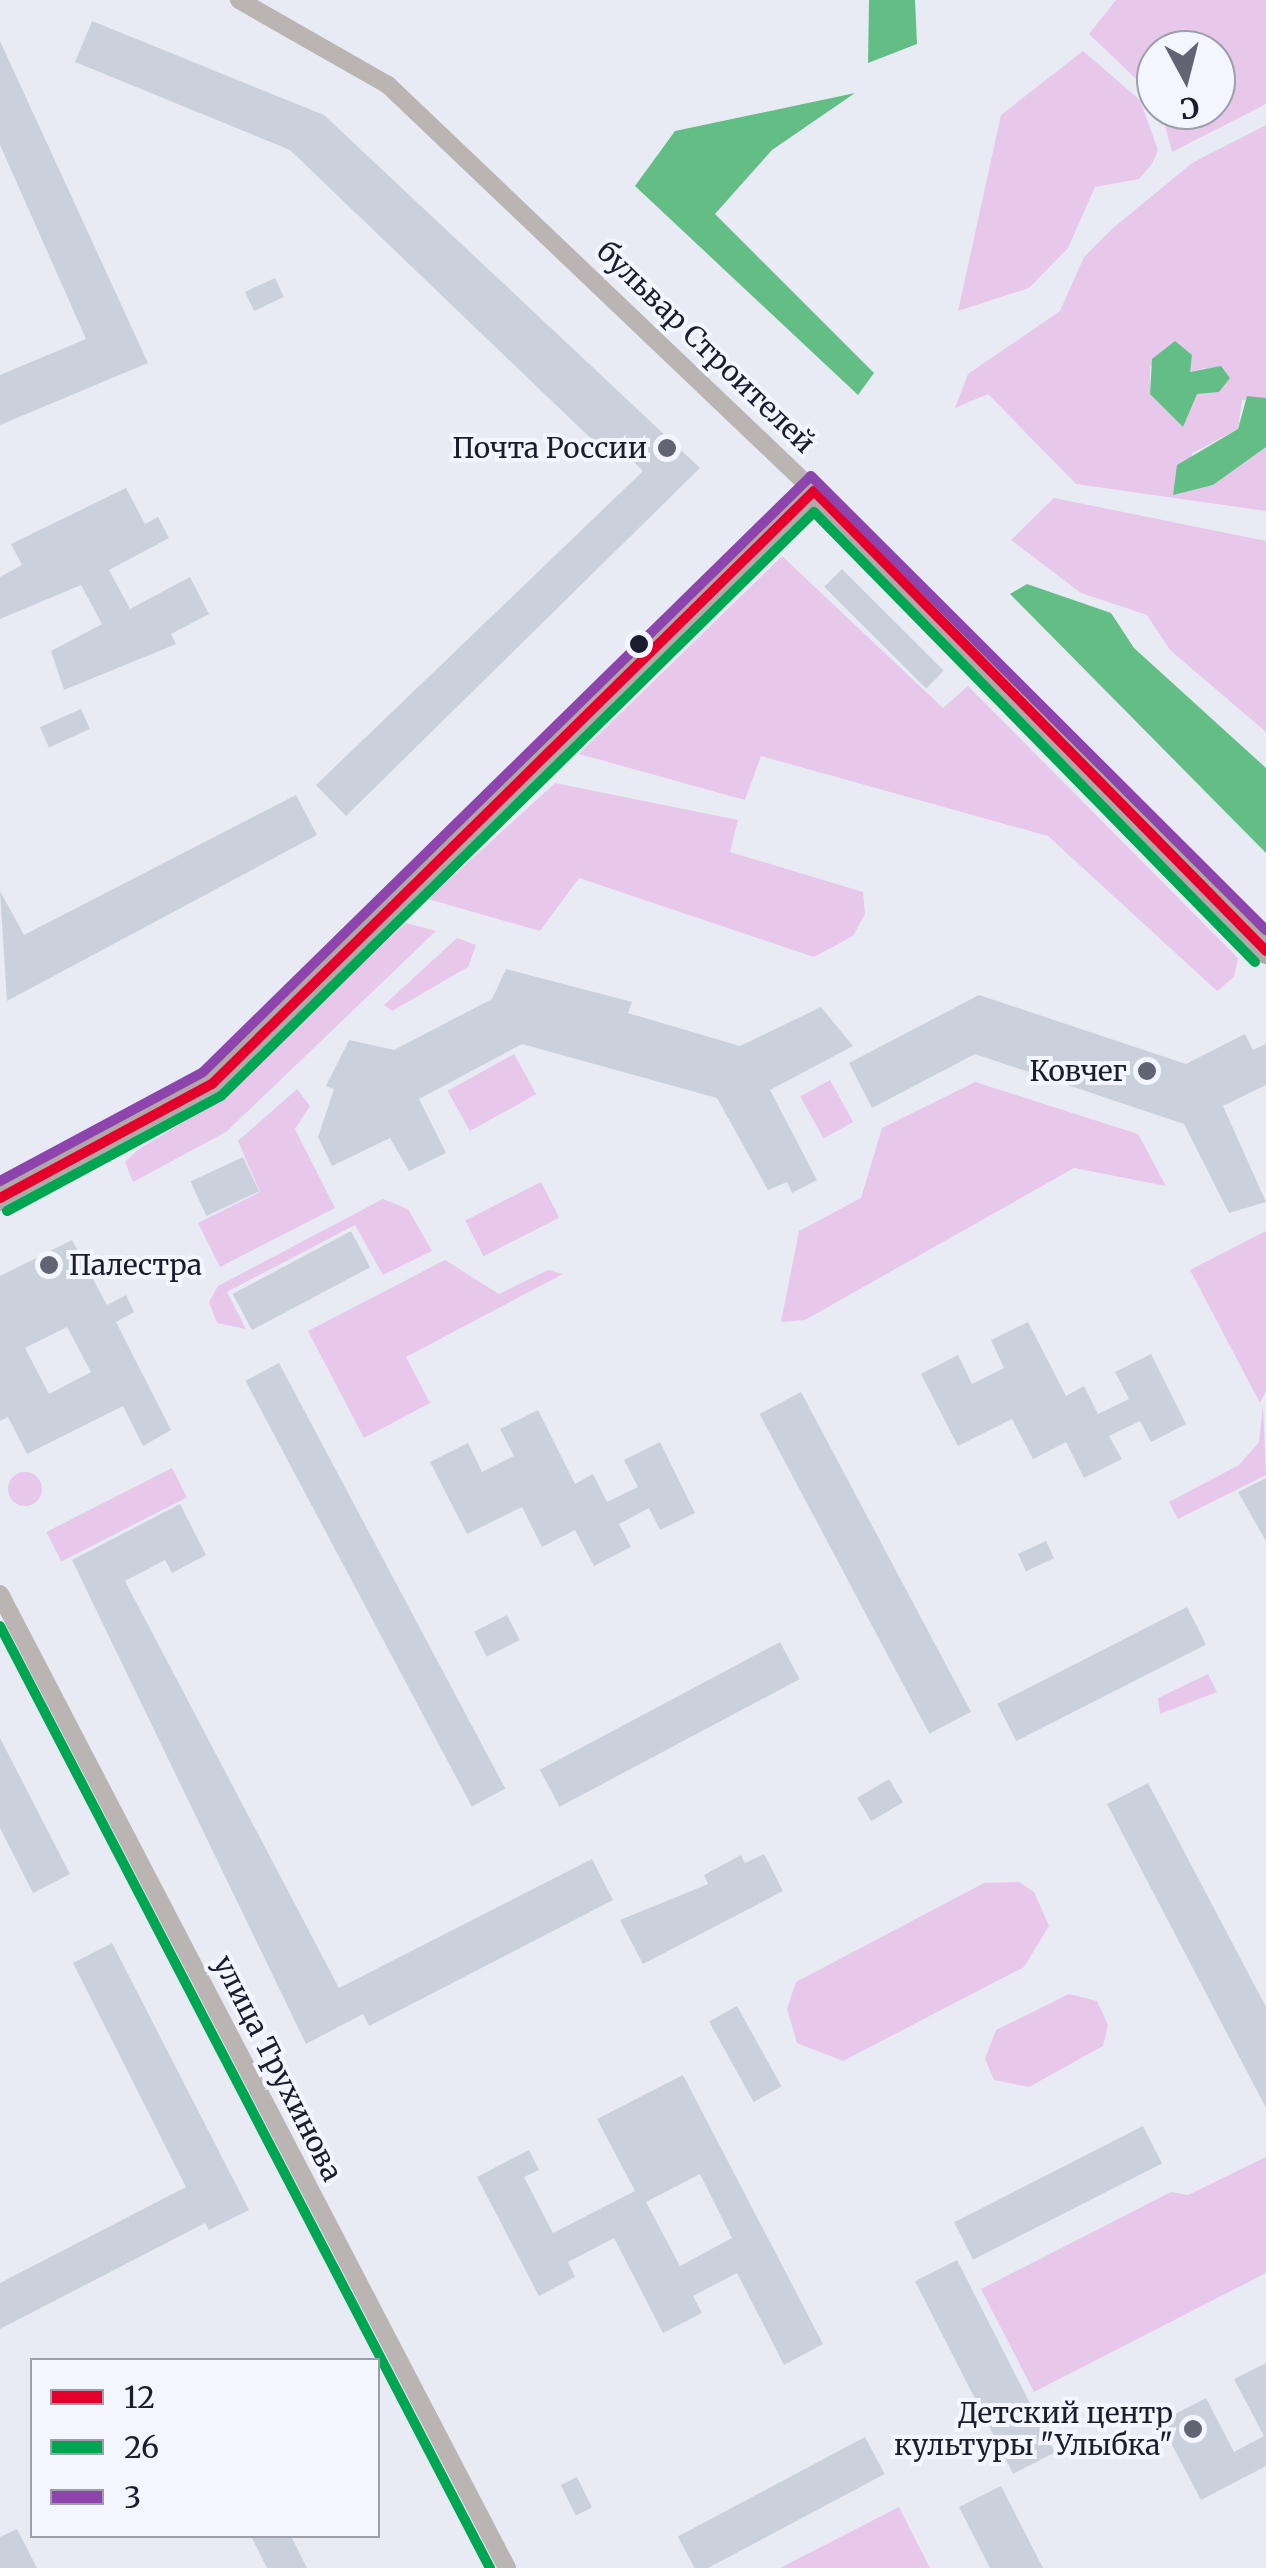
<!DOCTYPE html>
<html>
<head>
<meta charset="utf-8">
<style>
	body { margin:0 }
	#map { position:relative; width:1266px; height:2568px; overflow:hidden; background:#e8ebf4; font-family:Merriweather,serif }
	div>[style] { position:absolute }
	.green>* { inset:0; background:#e7c8ea; transform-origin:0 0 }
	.round { border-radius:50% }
	.water>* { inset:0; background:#62be85 }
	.building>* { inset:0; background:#cad1dc; transform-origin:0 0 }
	.street>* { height:18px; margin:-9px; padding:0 9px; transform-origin:9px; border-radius:9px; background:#bab4b3 }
	.secondary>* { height:25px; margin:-12.5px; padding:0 12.5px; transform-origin:12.5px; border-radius:12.5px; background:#b1a9a9 }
	.bus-1>* { height:10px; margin:-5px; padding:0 5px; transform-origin:5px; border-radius:5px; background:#e4002b }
	.bus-2>* { height:10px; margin:-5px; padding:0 5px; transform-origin:5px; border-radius:5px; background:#00a651 }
	.bus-3>* { height:10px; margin:-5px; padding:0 5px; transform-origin:5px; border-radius:5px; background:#8e44ad }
	.dots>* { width:28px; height:28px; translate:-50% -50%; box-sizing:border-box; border:5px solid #f3f6ff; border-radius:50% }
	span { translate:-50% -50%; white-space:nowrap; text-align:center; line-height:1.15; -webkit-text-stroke:8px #f3f6ff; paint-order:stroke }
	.street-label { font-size:28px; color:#191d2d }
	.poi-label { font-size:28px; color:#191d2d }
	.right { translate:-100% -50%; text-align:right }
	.left { translate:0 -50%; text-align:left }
	.legend { position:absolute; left:30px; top:2358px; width:350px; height:180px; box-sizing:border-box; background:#f3f6ff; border:2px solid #9c9fab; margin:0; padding:12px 18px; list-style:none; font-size:30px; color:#191d2d }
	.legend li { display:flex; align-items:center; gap:20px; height:50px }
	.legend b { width:50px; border:2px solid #9c9fab }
	.north { position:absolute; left:1136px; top:30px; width:100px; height:100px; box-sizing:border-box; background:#f3f6ff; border:2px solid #9c9fab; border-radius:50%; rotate:173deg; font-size:28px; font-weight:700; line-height:40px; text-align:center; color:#191d2d }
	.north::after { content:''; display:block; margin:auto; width:35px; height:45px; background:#616573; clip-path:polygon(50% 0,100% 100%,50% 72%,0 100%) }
</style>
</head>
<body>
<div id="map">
	<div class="green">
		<div style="clip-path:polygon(1116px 0,1266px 0,1266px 104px,1172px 152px,1161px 110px,1216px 110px,1216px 50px,1156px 50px,1156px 98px,1089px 34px)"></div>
		<div style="clip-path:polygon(1083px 51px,1140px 100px,1158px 150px,1152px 164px,1139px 179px,1095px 187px,1068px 248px,1029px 288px,958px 311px,1001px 115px)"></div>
		<div style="clip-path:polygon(evenodd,1266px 125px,1266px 398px,1242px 400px,1238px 429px,1193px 453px,1179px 478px,1182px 492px,1213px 485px,1266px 447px,1266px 511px,1076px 484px,988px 394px,955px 408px,968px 374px,1060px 311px,1084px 257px,1112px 229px,1192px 163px,1266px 125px,1175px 341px,1190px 372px,1205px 368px,1219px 392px,1196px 394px,1183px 427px,1150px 394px,1150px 367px,1175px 341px)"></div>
		<div style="clip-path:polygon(1054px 498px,1266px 541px,1266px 732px,1170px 650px,1147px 615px,1081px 593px,1011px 540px)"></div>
		<div style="clip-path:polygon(782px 556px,943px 708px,968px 686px,1238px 958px,1234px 977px,1217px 991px,1048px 836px,761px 756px,745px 800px,579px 754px)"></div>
		<div style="clip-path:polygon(555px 783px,738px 820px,730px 852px,863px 892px,865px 914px,853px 936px,814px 957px,579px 878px,540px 931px,428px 899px)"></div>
		<div style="clip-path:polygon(406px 923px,436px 931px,226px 1132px,133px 1182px,125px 1162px,139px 1149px,209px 1107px)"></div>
		<div style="clip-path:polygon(457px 938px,476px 945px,468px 967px,392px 1011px,384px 1005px)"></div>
		<div style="left:514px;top:1054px;width:46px;height:76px;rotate:61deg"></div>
		<div style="left:830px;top:1080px;width:48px;height:34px;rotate:61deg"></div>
		<div style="clip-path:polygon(975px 1082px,1138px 1134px,1166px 1186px,1074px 1168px,805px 1320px,781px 1322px,799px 1231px,861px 1198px,882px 1128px)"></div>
		<div style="clip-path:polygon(297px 1089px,310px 1106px,295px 1129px,335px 1208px,220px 1267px,198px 1223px,260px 1192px,238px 1141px)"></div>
		<div style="left:541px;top:1182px;width:40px;height:85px;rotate:63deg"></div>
		<div style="clip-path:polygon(383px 1199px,408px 1209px,432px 1251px,383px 1275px,355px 1225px,227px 1292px,246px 1329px,217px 1323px,209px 1302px,218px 1286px)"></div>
		<div style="clip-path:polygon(1266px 1231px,1266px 1391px,1260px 1403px,1190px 1270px)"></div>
		<div style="clip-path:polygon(445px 1260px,499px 1294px,548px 1270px,563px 1274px,406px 1357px,430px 1403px,364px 1438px,308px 1331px)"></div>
		<div style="clip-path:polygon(1263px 1405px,1266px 1475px,1178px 1519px,1169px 1502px,1239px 1465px,1259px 1442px)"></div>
		<div style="left:172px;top:1468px;width:33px;height:141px;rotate:63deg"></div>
		<div class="round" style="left:8px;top:1472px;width:34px;height:34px"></div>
		<div style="clip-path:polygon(1208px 1674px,1217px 1692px,1160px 1714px,1158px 1698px)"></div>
		<div style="clip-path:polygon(1019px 1882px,1034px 1892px,1049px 1926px,1024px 1967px,843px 2061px,797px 2043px,787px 2009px,796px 1982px,984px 1883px)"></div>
		<div style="clip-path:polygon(1069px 1994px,1097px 2001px,1108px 2025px,1103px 2046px,1029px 2087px,994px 2080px,985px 2059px,996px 2030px)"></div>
		<div style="clip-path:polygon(1266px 2157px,1266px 2273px,1034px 2392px,981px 2289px,1171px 2192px,1188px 2195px)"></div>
		<div style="clip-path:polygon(899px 2507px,930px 2568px,780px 2568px)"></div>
	</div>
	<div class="water">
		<div style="clip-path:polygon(869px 0,915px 0,917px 44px,868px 63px)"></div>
		<div style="clip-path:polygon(855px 93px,772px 150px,715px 214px,874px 373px,858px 395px,635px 186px,675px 131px)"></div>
		<div style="clip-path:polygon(1175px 341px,1192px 355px,1190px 372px,1221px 366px,1230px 378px,1219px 392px,1197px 394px,1183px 427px,1150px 394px,1152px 359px)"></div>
		<div style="clip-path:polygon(1247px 396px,1266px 398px,1266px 447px,1213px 485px,1173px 495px,1177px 465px,1238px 429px)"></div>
		<div style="clip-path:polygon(1027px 584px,1111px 613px,1134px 648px,1266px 768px,1266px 853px,1010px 594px)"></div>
	</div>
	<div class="building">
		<div style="clip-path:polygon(92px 21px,324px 115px,700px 468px,346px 816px,316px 785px,643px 471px,614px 442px,605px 452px,290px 150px,75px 62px)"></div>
		<div style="clip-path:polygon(0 41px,148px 363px,0 425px,0 375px,86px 339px,0 145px)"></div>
		<div style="left:275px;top:278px;width:21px;height:33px;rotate:65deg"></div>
		<div style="clip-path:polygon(126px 488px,145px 524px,158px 517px,169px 538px,109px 570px,130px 609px,190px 577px,209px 614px,171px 634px,176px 644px,64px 690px,51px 651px,102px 624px,81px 585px,0 619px,0 577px,22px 565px,11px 544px)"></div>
		<div style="left:842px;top:569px;width:144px;height:25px;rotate:45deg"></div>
		<div style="left:81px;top:709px;width:22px;height:45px;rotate:66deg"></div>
		<div style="clip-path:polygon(296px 795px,317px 835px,7px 1001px,0 891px,24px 935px)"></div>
		<div style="clip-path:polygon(506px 969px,632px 1002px,628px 1013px,740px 1046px,821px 1007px,853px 1046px,770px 1090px,817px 1180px,792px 1193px,787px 1182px,768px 1190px,717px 1098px,522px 1044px,419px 1099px,446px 1153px,409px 1171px,390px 1138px,332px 1166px,318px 1137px,334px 1089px,326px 1086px,349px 1040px,394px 1050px,492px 999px)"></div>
		<div style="clip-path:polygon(979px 995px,1186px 1064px,1245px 1034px,1253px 1050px,1266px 1044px,1266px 1085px,1223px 1106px,1266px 1202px,1229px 1213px,1184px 1124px,975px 1054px,872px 1108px,849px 1063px)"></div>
		<div style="left:243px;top:1157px;width:38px;height:58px;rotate:65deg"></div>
		<div style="left:351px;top:1231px;width:41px;height:134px;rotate:62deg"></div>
		<div style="clip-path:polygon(evenodd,72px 1240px,107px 1305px,126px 1295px,134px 1312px,116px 1322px,171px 1430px,143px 1446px,123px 1406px,27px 1454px,8px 1417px,0 1421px,0 1276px,72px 1240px,67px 1327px,91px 1372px,49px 1394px,25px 1348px,67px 1327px)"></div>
		<div style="clip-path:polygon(1028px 1322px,1066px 1396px,1084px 1386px,1098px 1414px,1129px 1399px,1115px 1372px,1151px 1354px,1186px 1424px,1151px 1442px,1140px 1421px,1109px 1436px,1122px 1459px,1084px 1478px,1066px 1442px,1033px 1459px,1012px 1419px,958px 1446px,921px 1374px,958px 1355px,972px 1384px,1004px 1368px,991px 1340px)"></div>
		<div style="left:279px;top:1363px;width:482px;height:38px;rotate:62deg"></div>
		<div style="left:801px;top:1392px;width:362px;height:47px;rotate:62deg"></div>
		<div style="clip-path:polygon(538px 1410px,575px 1484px,593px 1474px,607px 1502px,638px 1487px,624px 1460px,660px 1442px,695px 1513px,660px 1530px,649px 1508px,619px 1524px,631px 1547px,594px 1566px,575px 1530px,542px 1547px,522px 1507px,467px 1534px,430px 1462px,468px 1443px,482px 1472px,514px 1456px,500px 1429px)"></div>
		<div style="clip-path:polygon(1266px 1478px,1266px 1541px,1238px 1492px)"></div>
		<div style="clip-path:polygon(180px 1504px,206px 1555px,172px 1573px,165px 1560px,125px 1581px,339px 1988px,592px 1859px,613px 1900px,369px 2026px,363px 2014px,306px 2044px,72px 1560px)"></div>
		<div style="left:1046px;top:1541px;width:19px;height:31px;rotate:65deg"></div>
		<div style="left:1187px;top:1607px;width:42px;height:213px;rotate:63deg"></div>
		<div style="left:507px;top:1615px;width:28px;height:37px;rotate:63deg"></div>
		<div style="left:780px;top:1642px;width:42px;height:272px;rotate:62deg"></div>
		<div style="clip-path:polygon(0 1738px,70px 1874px,33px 1893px,0 1828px)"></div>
		<div style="left:889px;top:1779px;width:27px;height:37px;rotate:59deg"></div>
		<div style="clip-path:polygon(1148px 1783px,1266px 2007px,1266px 2108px,1107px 1804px)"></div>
		<div style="clip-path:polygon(764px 1854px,783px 1891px,643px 1964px,620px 1920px,708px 1884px,704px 1875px,741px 1855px,745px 1863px)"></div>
		<div style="clip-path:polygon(112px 1943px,249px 2210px,209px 2230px,205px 2223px,0 2329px,0 2283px,186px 2187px,73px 1963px)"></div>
		<div style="left:737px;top:2006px;width:92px;height:32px;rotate:61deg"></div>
		<div style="clip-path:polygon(evenodd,683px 2075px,823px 2344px,784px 2365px,737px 2273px,693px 2296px,702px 2313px,663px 2333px,614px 2238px,568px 2262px,575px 2277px,539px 2296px,477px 2177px,529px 2150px,539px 2170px,524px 2177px,553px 2233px,635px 2191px,597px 2119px,683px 2075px,700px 2174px,732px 2238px,680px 2266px,646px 2202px,700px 2174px)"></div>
		<div style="left:1143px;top:2126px;width:42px;height:212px;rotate:63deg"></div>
		<div style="left:957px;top:2260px;width:216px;height:47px;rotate:63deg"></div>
		<div style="clip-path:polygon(1266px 2363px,1266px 2466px,1201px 2500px,1160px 2422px,1206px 2398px,1234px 2452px,1264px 2436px,1234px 2379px)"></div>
		<div style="left:865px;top:2437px;width:42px;height:212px;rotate:62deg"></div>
		<div style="left:577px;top:2477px;width:34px;height:18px;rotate:64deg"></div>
		<div style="clip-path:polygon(1001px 2486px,1043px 2568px,990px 2568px,959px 2507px)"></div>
		<div style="clip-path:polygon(17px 2529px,37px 2568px,0 2568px,0 2537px)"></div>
		<div style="clip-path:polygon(251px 2536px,291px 2536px,307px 2568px,267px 2568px)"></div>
	</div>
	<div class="street">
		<div style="left:239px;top:0;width:172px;rotate:29.7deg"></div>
		<div style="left:388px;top:85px;width:588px;rotate:43.62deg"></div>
		<div style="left:0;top:1594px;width:1098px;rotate:62.5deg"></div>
	</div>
	<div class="secondary">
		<div style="left:0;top:1198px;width:241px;rotate:-28.3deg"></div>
		<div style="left:212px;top:1084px;width:845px;rotate:-44.57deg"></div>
		<div style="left:814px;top:491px;width:645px;rotate:45.5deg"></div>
	</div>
	<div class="bus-1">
		<div style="left:814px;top:491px;width:645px;rotate:45.5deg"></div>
		<div style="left:0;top:1198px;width:241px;rotate:-28.3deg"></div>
		<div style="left:212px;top:1084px;width:845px;rotate:-44.57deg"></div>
	</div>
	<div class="bus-2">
		<div style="left:7px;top:1211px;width:243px;rotate:-28.3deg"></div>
		<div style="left:221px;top:1096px;width:832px;rotate:-44.56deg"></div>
		<div style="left:814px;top:512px;width:630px;rotate:45.58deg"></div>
		<div style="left:0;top:1626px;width:1062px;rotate:62.52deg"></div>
	</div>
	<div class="bus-3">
		<div style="left:0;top:1181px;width:230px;rotate:-28.2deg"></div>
		<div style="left:203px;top:1072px;width:851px;rotate:-44.43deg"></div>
		<div style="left:811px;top:476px;width:643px;rotate:44.94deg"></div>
	</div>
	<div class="dots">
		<div style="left:667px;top:448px;background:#616573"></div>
		<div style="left:639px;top:644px;background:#191d2d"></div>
		<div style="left:1147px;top:1071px;background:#616573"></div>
		<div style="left:49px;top:1265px;background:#616573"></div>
		<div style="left:1193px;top:2429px;background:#616573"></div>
	</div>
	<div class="street-label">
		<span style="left:706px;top:347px;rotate:44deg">бульвар Строителей</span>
		<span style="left:278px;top:2068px;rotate:63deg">улица Трухинова</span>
	</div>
	<div class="poi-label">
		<span class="right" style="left:647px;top:448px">Почта России</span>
		<span class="right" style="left:1127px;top:1071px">Ковчег</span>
		<span class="left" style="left:69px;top:1265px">Палестра</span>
		<span class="right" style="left:1173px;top:2429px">Детский центр<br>культуры "Улыбка"</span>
	</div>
	<ul class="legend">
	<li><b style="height:12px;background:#e4002b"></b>12</li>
	<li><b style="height:12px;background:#00a651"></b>26</li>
	<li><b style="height:12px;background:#8e44ad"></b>3</li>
	</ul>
	<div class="north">С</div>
</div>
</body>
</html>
